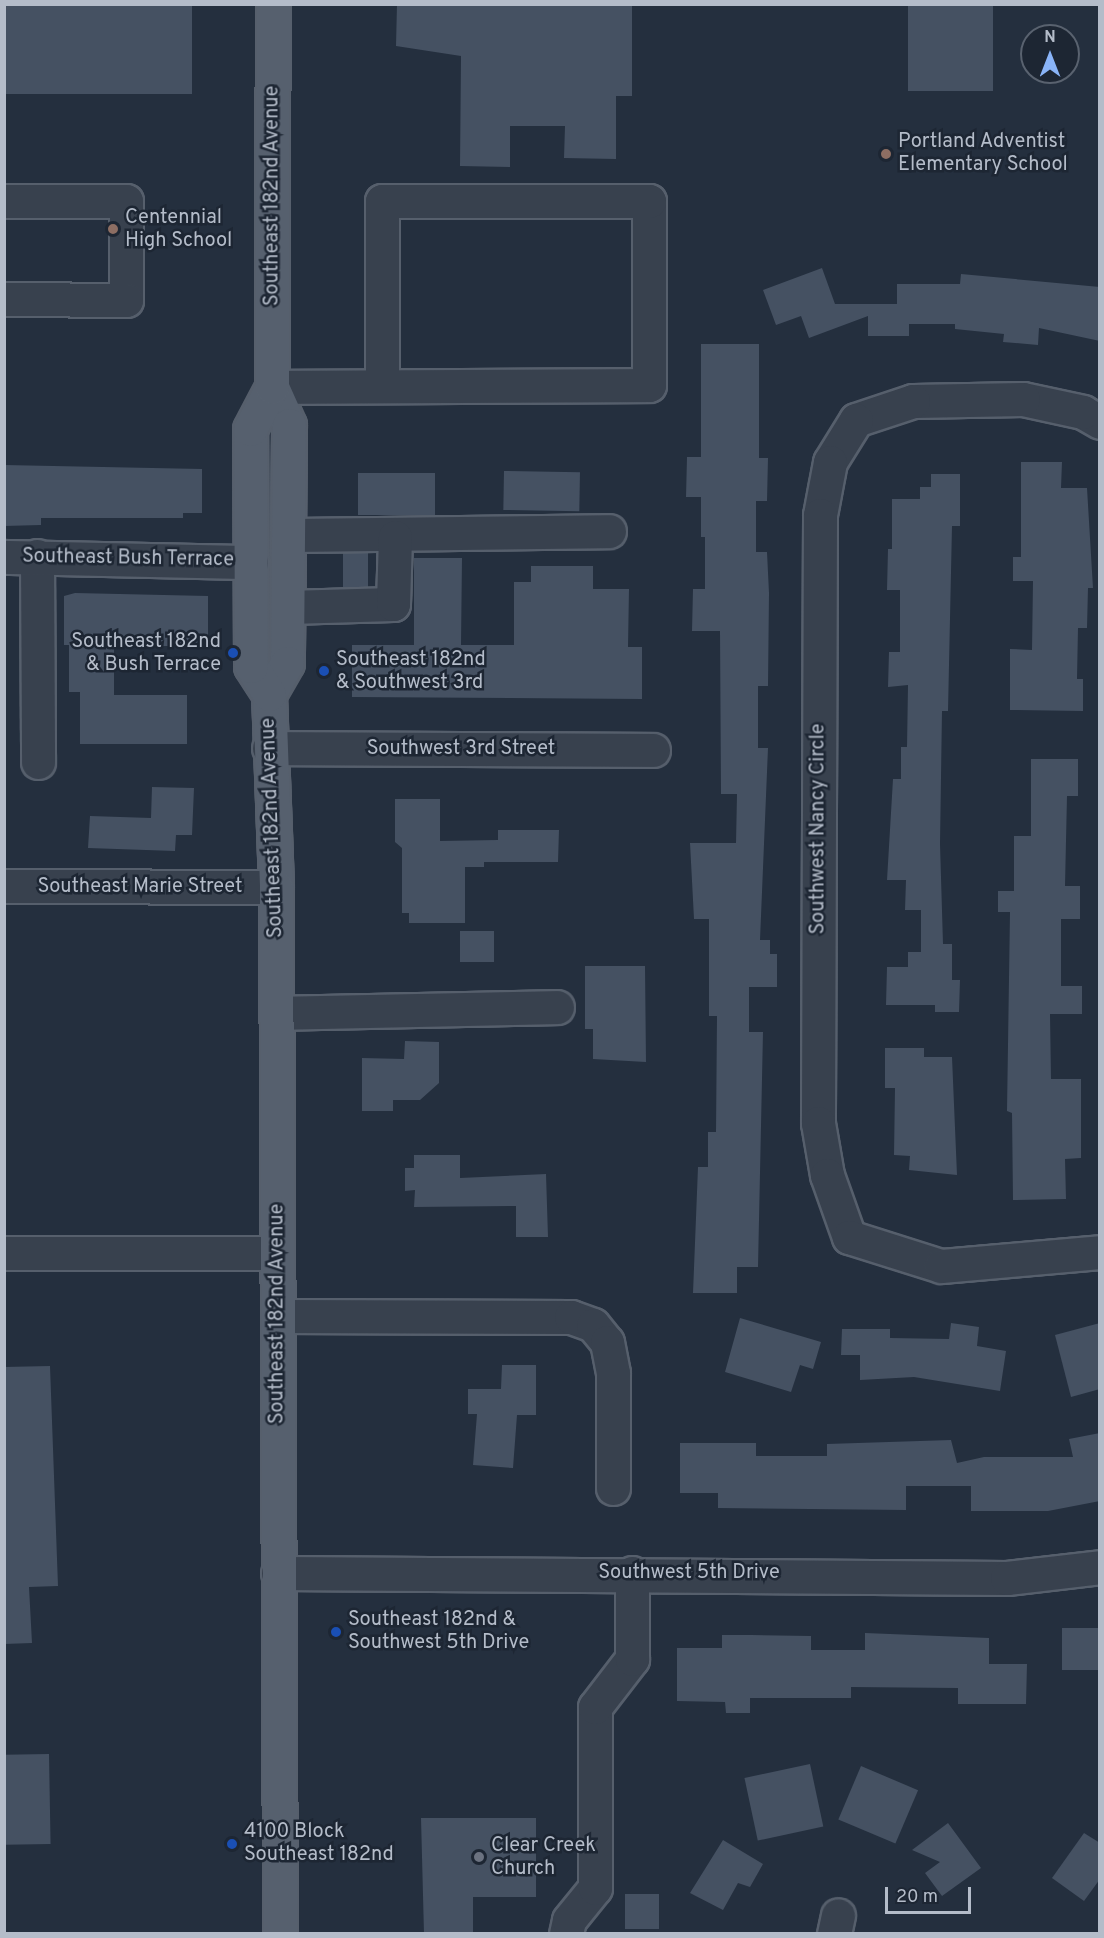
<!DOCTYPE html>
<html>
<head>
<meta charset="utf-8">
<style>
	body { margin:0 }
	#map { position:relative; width:1104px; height:1938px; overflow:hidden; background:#242f3e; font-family:Overpass,sans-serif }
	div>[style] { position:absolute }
	.building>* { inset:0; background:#455162; transform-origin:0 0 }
	.roads { filter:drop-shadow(2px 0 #565f6c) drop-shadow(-2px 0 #565f6c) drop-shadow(0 2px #565f6c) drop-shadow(0 -2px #565f6c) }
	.minor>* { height:33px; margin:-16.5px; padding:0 16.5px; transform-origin:16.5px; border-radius:16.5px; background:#38414e }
	.major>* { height:33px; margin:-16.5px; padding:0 16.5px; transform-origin:16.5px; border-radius:16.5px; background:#56606e }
	.dots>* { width:16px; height:16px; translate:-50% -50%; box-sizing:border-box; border:3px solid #1d2633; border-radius:50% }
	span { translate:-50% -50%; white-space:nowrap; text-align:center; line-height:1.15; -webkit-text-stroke:5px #1d2633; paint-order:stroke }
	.poi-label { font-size:20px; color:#b4bcc9 }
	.left { translate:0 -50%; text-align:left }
	.right { translate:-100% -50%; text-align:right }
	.street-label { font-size:20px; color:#b4bcc9 }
	.frame { position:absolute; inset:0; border:6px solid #b4bcc9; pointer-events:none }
	.north { position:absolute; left:1020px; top:24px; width:60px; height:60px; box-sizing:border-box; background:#1d2633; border:2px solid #59626f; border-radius:50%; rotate:0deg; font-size:16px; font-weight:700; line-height:24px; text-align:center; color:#b4bcc9 }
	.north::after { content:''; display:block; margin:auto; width:21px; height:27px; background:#8ab4f8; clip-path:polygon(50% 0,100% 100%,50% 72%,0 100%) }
	.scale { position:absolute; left:885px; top:1887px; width:86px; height:27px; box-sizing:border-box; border:3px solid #b4bcc9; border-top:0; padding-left:8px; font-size:18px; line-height:21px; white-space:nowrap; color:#b4bcc9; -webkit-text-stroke:4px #1d2633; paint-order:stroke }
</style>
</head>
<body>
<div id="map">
	<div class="building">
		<div style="left:4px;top:4px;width:188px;height:90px"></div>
		<div style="clip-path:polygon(397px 4px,632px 4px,632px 96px,616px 96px,616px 159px,564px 158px,565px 126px,510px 126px,510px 167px,460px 166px,461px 56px,396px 46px)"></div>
		<div style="left:908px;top:4px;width:85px;height:87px"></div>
		<div style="clip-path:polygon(822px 268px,835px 304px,897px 304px,897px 284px,960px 284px,961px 274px,1100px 287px,1100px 341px,1039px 328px,1038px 345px,1003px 342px,1004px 334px,955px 329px,955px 324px,909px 324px,909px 336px,868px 336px,868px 316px,809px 338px,801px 316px,776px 325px,763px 290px)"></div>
		<div style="clip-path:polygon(701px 344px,759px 344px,759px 458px,768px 458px,767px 501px,756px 501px,756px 552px,767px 552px,769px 593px,768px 686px,758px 686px,758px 748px,768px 748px,760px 940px,770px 940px,770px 954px,777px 954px,777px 987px,749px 987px,749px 1032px,763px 1032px,758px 1267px,737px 1267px,737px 1293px,693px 1293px,698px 1167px,708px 1167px,708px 1132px,716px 1132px,717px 1016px,709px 1016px,709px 919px,694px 919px,690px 843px,736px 843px,737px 794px,721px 794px,720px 631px,692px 631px,693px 589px,705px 589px,705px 537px,701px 537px,701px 497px,686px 497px,687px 457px,701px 457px)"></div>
		<div style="clip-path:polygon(1021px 462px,1062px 462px,1061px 488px,1087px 488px,1093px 588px,1088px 588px,1087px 628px,1078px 628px,1077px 679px,1083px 679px,1083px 711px,1010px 710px,1010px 649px,1032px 650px,1033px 581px,1013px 581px,1013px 557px,1021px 557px)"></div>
		<div style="clip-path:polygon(4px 465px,202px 469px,202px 513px,183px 513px,183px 518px,41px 518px,41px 525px,4px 526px)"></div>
		<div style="left:504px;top:471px;width:76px;height:39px;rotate:1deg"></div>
		<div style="left:358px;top:473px;width:77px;height:42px"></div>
		<div style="clip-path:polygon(931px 474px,960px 474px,960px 526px,952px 526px,948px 711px,942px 711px,940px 844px,943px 944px,952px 944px,952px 980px,960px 980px,959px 1012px,935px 1012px,935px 1005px,886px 1005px,887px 967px,908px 967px,908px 952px,921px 952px,921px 910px,905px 910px,906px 880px,887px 880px,893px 779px,901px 779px,901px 747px,907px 747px,908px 685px,888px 687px,889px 652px,900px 652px,900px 590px,887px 590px,888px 549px,892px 549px,892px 499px,920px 499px,920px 487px,931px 487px)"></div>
		<div style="left:343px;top:553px;width:25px;height:34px"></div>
		<div style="clip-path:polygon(414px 558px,462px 558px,461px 645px,514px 645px,514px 582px,531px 582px,531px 566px,593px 566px,593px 589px,629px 589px,628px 647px,642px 647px,642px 699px,352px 697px,352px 645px,414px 645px)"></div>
		<div style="clip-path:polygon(75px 593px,208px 596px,208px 646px,114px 646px,114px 695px,187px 695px,187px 744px,80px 744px,80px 692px,69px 692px,69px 645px,64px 645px,64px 596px)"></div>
		<div style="clip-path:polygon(1031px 759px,1078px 759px,1078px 796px,1067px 796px,1065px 886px,1080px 886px,1080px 919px,1061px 919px,1061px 986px,1082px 986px,1082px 1014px,1050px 1014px,1051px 1079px,1081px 1079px,1081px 1158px,1065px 1159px,1066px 1199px,1013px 1200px,1012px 1113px,1007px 1111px,1010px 912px,998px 912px,998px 891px,1014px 891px,1014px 836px,1031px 836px)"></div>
		<div style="clip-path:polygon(152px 787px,194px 788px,192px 835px,176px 835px,175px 851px,88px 848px,90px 816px,151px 818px)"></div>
		<div style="clip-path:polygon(395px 799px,440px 799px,440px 841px,498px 840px,498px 830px,559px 830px,558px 862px,484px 862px,484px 867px,465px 867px,465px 923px,409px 923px,409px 913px,402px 913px,402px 848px,395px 842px)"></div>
		<div style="left:460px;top:931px;width:34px;height:31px"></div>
		<div style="clip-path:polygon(585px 966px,645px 966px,646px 1062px,593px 1059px,593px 1029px,585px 1029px)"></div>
		<div style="clip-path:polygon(405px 1041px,439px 1042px,439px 1083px,420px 1100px,393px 1100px,393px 1111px,362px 1111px,362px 1058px,404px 1059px)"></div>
		<div style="clip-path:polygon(885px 1048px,924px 1048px,924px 1057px,952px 1057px,957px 1175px,909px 1170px,910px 1156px,894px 1155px,895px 1088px,885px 1088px)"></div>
		<div style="clip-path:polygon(414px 1155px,460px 1155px,460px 1178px,546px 1174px,548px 1237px,516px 1237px,516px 1206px,414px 1207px,415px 1190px,405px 1191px,405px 1168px,414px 1168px)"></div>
		<div style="clip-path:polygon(740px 1318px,821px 1342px,813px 1369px,800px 1365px,791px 1392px,725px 1372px)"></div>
		<div style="clip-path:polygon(951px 1323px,979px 1327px,977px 1346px,1006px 1351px,1000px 1391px,914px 1377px,860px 1380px,860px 1355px,841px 1355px,842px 1329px,890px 1329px,890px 1338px,949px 1339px)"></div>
		<div style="clip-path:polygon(1100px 1323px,1100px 1389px,1071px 1397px,1055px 1335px)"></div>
		<div style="clip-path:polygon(502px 1365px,536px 1365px,536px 1415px,517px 1415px,513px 1468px,473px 1465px,477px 1414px,468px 1414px,468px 1389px,501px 1389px)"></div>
		<div style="clip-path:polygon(50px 1366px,58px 1586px,29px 1587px,32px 1643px,4px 1644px,4px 1367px)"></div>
		<div style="clip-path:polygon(1100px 1433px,1100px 1501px,1048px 1511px,971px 1511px,971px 1486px,906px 1486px,906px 1510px,718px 1508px,718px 1493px,680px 1493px,680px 1443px,756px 1443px,756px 1456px,827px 1456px,827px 1444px,951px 1440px,957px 1463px,984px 1457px,1073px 1457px,1069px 1439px)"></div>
		<div style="left:1100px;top:1628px;width:42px;height:38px;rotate:90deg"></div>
		<div style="clip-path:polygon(865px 1633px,989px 1638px,989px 1664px,1027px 1664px,1026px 1704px,958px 1704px,958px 1688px,851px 1687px,851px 1698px,750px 1698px,750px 1713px,726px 1713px,725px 1702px,677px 1701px,677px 1648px,722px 1648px,722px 1635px,751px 1635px,811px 1636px,811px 1650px,865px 1650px)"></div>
		<div style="left:49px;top:1754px;width:90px;height:45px;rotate:89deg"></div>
		<div style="left:810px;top:1764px;width:64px;height:67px;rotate:78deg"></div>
		<div style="left:861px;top:1766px;width:62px;height:58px;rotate:23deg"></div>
		<div style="clip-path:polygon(421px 1818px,536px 1818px,536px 1897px,473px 1897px,473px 1934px,424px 1934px)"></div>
		<div style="clip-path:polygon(948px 1823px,981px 1868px,942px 1896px,925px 1873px,940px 1862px,912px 1850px)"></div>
		<div style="clip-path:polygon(1084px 1833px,1100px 1843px,1100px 1879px,1084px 1901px,1052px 1878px)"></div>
		<div style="clip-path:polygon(723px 1840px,763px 1864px,750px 1887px,738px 1883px,723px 1910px,690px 1893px)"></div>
		<div style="left:625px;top:1894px;width:34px;height:35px"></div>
	</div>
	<div class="roads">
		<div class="minor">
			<div style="left:4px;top:201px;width:122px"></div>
			<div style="left:126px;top:201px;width:99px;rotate:90deg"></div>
			<div style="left:126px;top:300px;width:122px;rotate:-179.5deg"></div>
			<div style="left:272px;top:387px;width:377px;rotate:-0.3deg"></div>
			<div style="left:649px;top:385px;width:184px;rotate:-90deg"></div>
			<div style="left:649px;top:201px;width:267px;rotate:180deg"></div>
			<div style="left:382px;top:201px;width:184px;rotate:90deg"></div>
			<div style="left:1100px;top:422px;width:20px;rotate:-150deg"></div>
			<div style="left:1083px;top:412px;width:61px;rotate:-167.8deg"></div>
			<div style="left:1023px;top:399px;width:110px;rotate:179deg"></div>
			<div style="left:913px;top:401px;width:60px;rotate:161.6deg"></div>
			<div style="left:856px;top:420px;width:49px;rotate:121.8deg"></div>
			<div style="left:830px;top:462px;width:54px;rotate:100.7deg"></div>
			<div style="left:820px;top:515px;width:608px;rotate:90.19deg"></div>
			<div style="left:818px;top:1123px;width:53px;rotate:80.2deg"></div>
			<div style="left:827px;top:1175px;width:66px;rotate:70.5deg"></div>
			<div style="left:849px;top:1237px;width:96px;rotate:17.5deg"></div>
			<div style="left:941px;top:1266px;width:160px;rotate:-5deg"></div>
			<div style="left:289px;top:535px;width:320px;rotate:-0.7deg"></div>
			<div style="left:37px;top:556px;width:206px;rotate:89.7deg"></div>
			<div style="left:4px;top:557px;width:247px;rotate:1.2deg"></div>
			<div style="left:288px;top:607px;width:105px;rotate:-1.6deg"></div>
			<div style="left:393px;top:604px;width:67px;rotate:-88.3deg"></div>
			<div style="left:269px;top:748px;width:384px;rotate:0.3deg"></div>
			<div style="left:4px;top:886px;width:272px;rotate:0.2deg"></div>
			<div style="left:277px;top:1013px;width:280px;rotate:-1.2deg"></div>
			<div style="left:4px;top:1253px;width:273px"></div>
			<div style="left:278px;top:1316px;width:293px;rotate:0.2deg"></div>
			<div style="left:571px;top:1317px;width:23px;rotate:20deg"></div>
			<div style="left:593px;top:1325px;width:22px;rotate:51deg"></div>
			<div style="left:607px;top:1342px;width:32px;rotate:79deg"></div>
			<div style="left:613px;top:1373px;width:115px;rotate:90deg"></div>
			<div style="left:278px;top:1573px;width:729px;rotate:0.39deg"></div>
			<div style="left:1007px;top:1578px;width:94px;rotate:-6.7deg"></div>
			<div style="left:566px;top:1934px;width:14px;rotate:-78deg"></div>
			<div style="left:569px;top:1920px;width:41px;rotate:-50.9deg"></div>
			<div style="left:595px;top:1888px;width:181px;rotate:-90deg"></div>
			<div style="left:595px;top:1707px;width:61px;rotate:-52.4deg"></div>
			<div style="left:632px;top:1659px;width:86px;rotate:-90deg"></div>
			<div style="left:834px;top:1934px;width:19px;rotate:-78deg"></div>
		</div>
		<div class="major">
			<div style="left:272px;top:387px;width:42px;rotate:65.9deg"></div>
			<div style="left:289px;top:425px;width:238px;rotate:90.5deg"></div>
			<div style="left:287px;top:663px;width:36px;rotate:120deg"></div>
			<div style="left:269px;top:694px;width:193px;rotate:87.9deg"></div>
			<div style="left:276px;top:887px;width:1047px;rotate:89.78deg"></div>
			<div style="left:269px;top:694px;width:33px;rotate:-123deg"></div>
			<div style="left:251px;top:666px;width:237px;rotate:-90.2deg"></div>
			<div style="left:250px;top:429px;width:47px;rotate:-62.4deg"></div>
			<div style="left:272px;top:387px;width:383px;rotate:-89.9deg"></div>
		</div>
	</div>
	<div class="dots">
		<div style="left:886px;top:154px;background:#8d6e63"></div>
		<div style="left:113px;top:229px;background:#8d6e63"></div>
		<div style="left:233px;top:653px;background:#1a4fb4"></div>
		<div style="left:324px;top:671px;background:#1a4fb4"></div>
		<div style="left:336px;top:1632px;background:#1a4fb4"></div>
		<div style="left:232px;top:1844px;background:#1a4fb4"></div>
		<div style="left:479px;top:1857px;background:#6b7280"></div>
	</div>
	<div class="poi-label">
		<span class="left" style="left:898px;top:154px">Portland Adventist<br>Elementary School</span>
		<span class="left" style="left:125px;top:230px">Centennial<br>High School</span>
		<span class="right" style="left:221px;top:654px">Southeast 182nd<br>&amp; Bush Terrace</span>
		<span class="left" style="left:336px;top:672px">Southeast 182nd<br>&amp; Southwest 3rd</span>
		<span class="left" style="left:348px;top:1632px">Southeast 182nd &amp;<br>Southwest 5th Drive</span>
		<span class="left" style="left:244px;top:1844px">4100 Block<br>Southeast 182nd</span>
		<span class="left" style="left:491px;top:1858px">Clear Creek<br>Church</span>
	</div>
	<div class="street-label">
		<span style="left:273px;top:196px;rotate:-90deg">Southeast 182nd Avenue</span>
		<span style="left:128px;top:559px;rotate:1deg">Southeast Bush Terrace</span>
		<span style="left:461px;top:749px">Southwest 3rd Street</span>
		<span style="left:273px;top:828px;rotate:-92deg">Southeast 182nd Avenue</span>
		<span style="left:819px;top:829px;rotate:-90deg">Southwest Nancy Circle</span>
		<span style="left:140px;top:887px">Southeast Marie Street</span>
		<span style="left:278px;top:1314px;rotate:-90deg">Southeast 182nd Avenue</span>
		<span style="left:689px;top:1573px">Southwest 5th Drive</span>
	</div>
	<div class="frame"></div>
	<div class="north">N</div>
	<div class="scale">20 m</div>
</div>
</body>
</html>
